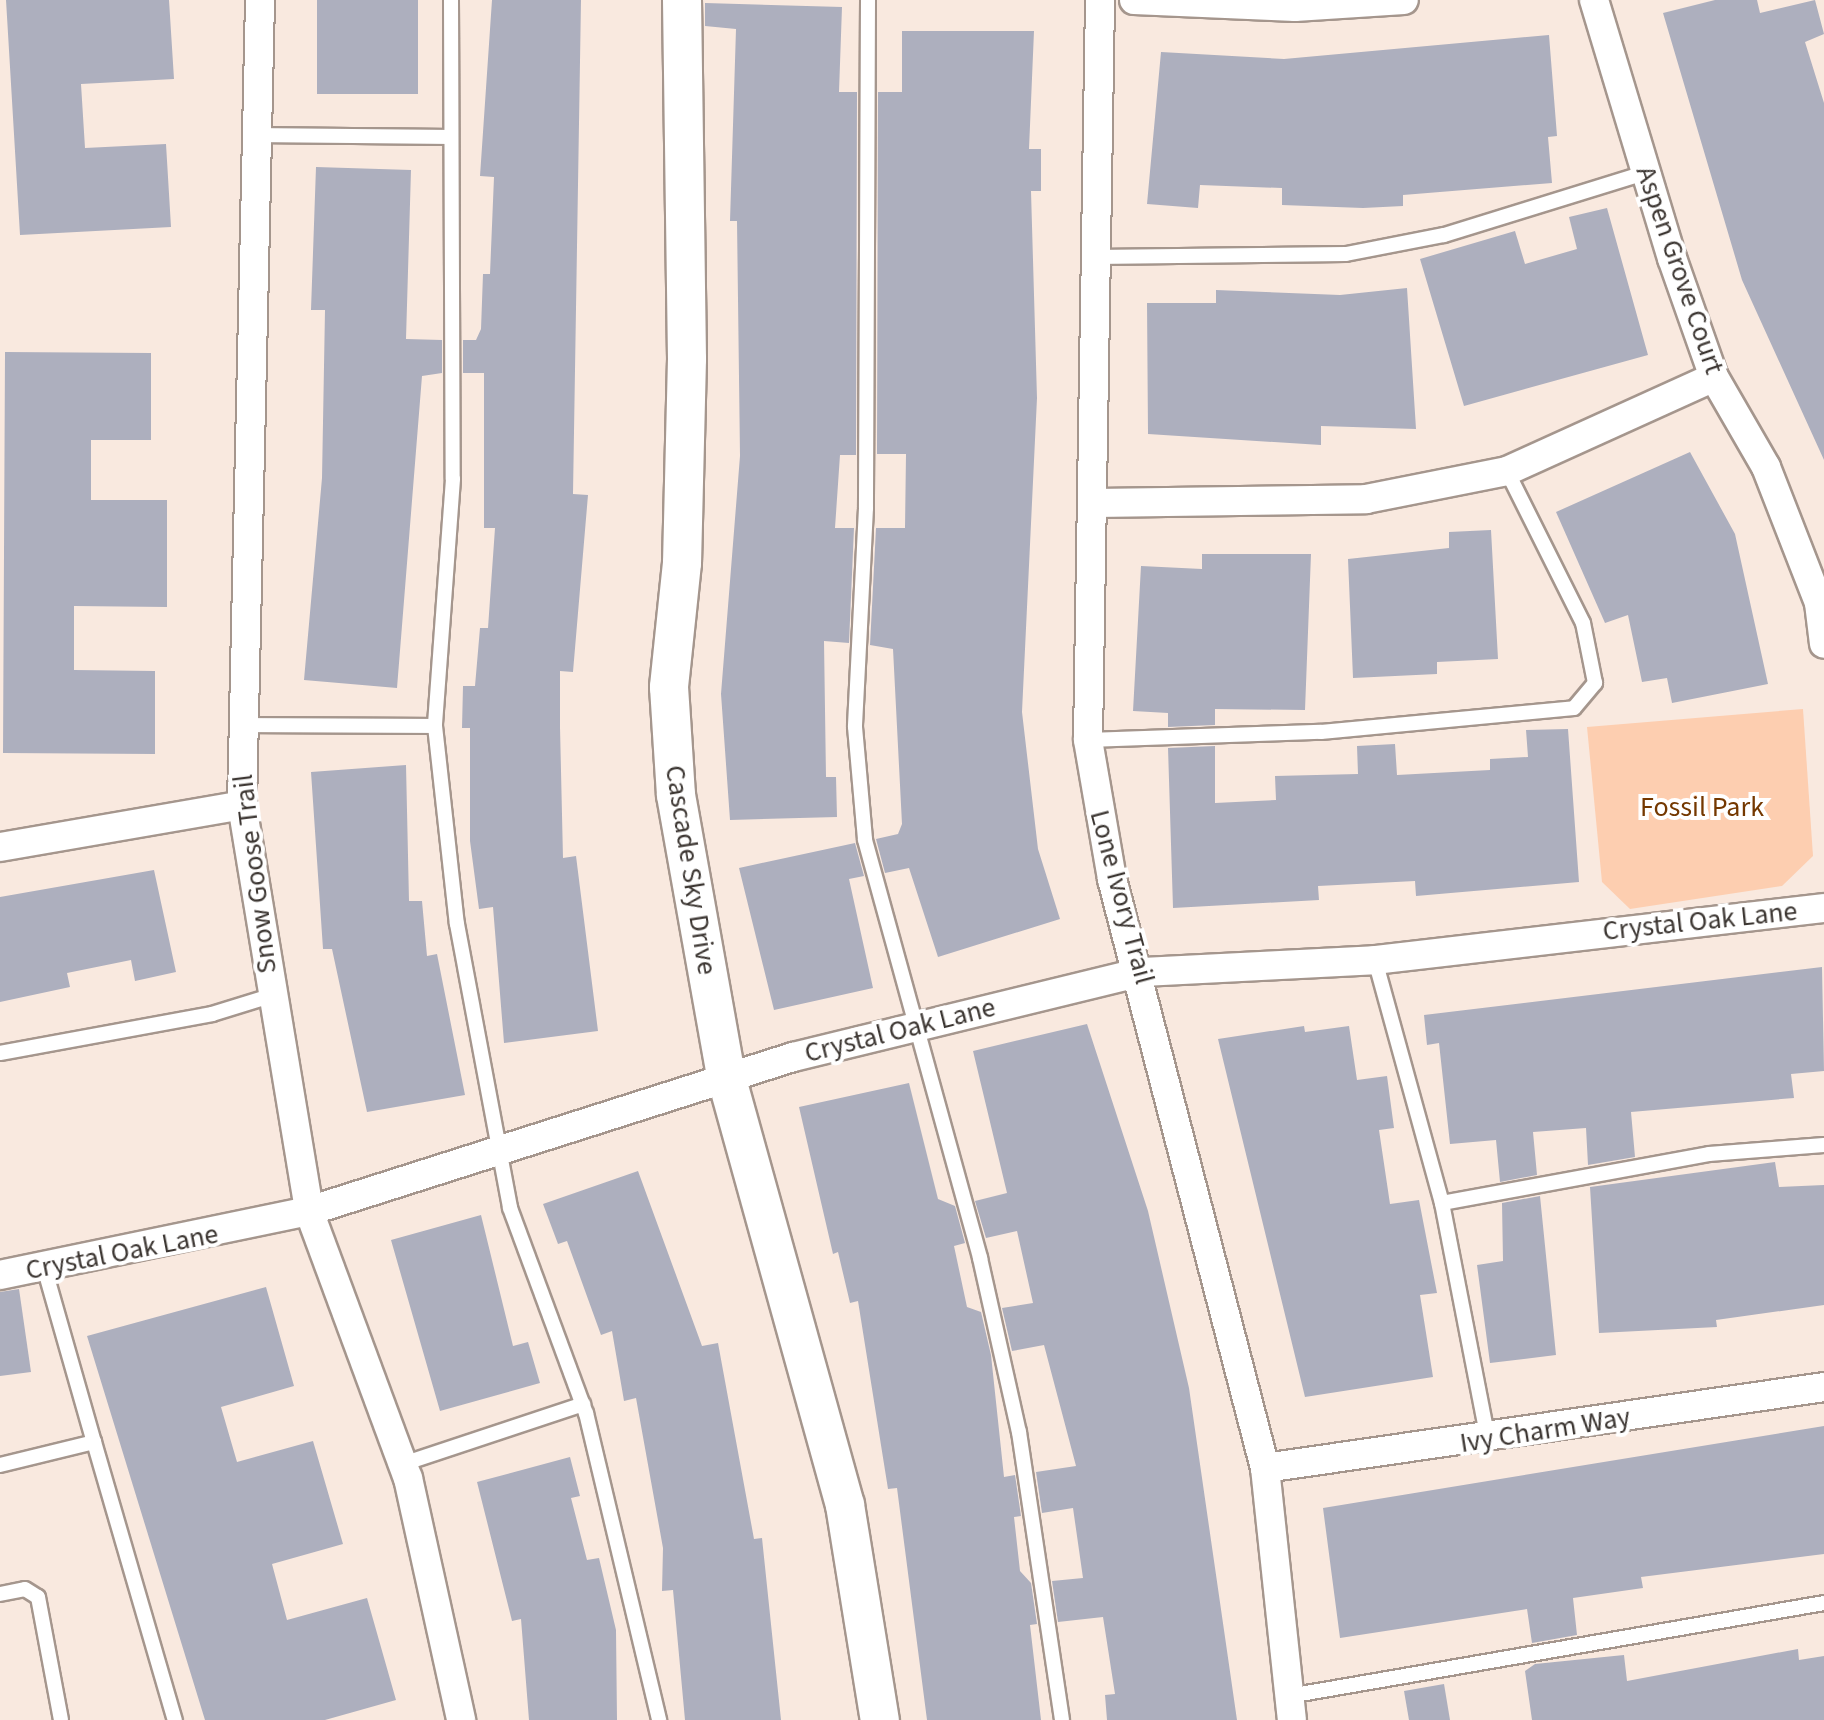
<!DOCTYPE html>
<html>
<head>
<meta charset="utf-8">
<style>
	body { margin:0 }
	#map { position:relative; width:1824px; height:1720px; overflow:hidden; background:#f9e9df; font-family:"Source Sans 3",sans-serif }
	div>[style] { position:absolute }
	.green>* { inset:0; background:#fdceb0 }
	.building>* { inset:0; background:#adafbe; transform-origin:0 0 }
	.roads { filter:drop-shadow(2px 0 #a5968d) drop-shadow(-2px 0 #a5968d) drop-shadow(0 2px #a5968d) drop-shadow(0 -2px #a5968d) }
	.lane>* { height:14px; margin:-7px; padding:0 7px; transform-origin:7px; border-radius:7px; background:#fff }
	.street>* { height:28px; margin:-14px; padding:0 14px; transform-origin:14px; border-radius:14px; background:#fff }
	.secondary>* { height:38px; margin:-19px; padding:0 19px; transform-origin:19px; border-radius:19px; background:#fff }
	span { translate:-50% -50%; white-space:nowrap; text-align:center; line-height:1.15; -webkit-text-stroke:8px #fff; paint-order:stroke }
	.street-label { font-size:28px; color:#3c3632 }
	.park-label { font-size:28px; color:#743800 }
</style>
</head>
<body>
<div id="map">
	<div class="green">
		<div style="clip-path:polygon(1803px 709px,1813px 856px,1782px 886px,1630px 909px,1602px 882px,1587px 727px)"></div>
	</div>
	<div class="building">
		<div style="clip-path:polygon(6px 0,169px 0,174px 79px,81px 84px,85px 148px,166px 144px,171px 227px,20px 235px)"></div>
		<div style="left:317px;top:0;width:101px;height:94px"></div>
		<div style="clip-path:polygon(492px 0,581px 0,573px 494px,588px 495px,573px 672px,560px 671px,560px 727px,563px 858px,576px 856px,598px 1031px,504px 1043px,493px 907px,479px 909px,470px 841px,470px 728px,462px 728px,463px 686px,475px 686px,480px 628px,488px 628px,495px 528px,484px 528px,484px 373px,463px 373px,463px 340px,476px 340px,481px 329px,483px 274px,490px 274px,494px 177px,480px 176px)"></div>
		<div style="clip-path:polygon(1715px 0,1757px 0,1760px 13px,1815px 0,1824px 34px,1805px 42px,1824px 103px,1824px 460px,1742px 280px,1663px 13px)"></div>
		<div style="clip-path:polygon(705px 3px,842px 7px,839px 92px,857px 92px,856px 455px,840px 455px,835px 528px,854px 528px,849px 643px,824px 641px,826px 777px,836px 777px,837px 817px,730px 820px,721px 694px,740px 456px,737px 221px,730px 221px,736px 29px,705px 26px)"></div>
		<div style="clip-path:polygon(902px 31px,1034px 31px,1029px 149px,1041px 149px,1041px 191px,1031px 191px,1037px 398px,1022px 712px,1038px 849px,1060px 919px,938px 957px,909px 868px,885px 873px,876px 839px,898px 834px,902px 824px,893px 649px,870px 645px,876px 528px,905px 528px,906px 454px,877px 454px,878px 92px,902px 92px)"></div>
		<div style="clip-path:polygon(1549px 35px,1557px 136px,1548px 137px,1552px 183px,1403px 195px,1403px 206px,1363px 208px,1282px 205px,1282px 188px,1200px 185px,1198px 208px,1147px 204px,1161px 52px,1284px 59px)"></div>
		<div style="clip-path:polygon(316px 167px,411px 170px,406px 339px,442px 340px,442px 373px,422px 376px,397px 688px,304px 680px,322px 478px,325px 310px,311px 310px)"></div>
		<div style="clip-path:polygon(1607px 208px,1648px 355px,1464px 406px,1420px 259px,1515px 231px,1525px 264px,1577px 249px,1569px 217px)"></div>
		<div style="clip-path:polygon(1407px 288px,1416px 429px,1321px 426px,1321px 445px,1148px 434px,1147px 303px,1216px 303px,1216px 290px,1340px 295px)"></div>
		<div style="clip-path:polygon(5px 352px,151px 353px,151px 440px,91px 440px,91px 500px,167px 500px,167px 607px,74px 606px,74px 670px,155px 671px,155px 754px,3px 753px)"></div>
		<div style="clip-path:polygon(1690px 452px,1735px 534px,1768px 684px,1672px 703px,1667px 678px,1642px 682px,1628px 615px,1605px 623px,1556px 512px)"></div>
		<div style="clip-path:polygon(1491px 530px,1498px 659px,1437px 662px,1437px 674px,1353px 678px,1348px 559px,1449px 548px,1449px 532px)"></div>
		<div style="clip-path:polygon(1202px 554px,1311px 554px,1305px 710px,1215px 709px,1215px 725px,1168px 727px,1168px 713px,1133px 711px,1141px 566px,1202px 569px)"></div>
		<div style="clip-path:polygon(1568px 729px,1579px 882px,1416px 896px,1415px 881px,1318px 886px,1319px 900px,1173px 908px,1168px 748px,1215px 746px,1215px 803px,1276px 800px,1275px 776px,1358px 774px,1357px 746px,1395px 744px,1397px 775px,1490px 770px,1490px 759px,1528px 757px,1526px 730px)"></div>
		<div style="clip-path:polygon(406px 765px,409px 901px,422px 901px,427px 956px,437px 954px,465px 1095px,367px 1112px,332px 949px,323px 949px,311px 772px)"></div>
		<div style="clip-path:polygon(855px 843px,864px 876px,849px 879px,873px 988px,774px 1010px,739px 868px)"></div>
		<div style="clip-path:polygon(154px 870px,176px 972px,135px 981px,131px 960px,67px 973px,70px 987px,0 1002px,0 897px)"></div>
		<div style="clip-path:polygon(1822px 967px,1824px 1071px,1791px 1074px,1794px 1098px,1631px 1112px,1635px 1157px,1588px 1165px,1586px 1128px,1533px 1132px,1537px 1175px,1500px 1182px,1496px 1140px,1450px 1144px,1439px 1043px,1427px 1045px,1424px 1015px)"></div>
		<div style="clip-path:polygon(1087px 1024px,1148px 1211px,1189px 1388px,1237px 1720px,1107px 1720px,1105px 1695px,1115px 1694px,1103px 1617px,1058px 1622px,1052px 1581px,1083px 1578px,1073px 1508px,1042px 1513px,1036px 1472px,1076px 1466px,1044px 1345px,1012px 1351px,1002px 1308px,1033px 1303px,1017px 1231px,986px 1238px,975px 1201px,1007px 1193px,973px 1051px)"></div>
		<div style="clip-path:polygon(1304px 1026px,1305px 1032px,1349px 1026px,1357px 1080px,1387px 1076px,1394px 1128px,1379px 1130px,1390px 1204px,1419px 1200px,1437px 1293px,1420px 1295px,1433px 1377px,1305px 1397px,1218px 1039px)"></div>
		<div style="clip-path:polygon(909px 1083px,938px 1199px,955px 1206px,965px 1243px,954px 1246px,967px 1307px,981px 1312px,991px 1355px,1004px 1477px,1015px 1475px,1021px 1516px,1014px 1517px,1020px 1571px,1031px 1583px,1037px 1624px,1030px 1625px,1041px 1720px,927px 1720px,897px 1488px,888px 1489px,858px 1301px,850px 1303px,838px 1252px,833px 1254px,799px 1107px)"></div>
		<div style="clip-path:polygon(1775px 1162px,1779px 1187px,1824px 1185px,1824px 1305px,1716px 1320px,1717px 1327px,1599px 1333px,1590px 1187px)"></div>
		<div style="clip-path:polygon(638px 1171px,702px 1346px,718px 1343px,754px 1539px,762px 1538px,781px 1720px,685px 1720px,673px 1590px,662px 1591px,663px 1548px,636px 1398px,624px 1401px,612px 1331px,601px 1335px,567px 1241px,558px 1244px,543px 1204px)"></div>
		<div style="clip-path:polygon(1540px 1196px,1556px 1355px,1490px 1363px,1477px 1265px,1503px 1261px,1502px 1203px)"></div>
		<div style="clip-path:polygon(481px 1215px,513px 1346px,528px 1342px,540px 1383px,440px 1411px,391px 1240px)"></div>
		<div style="clip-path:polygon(266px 1287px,294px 1386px,221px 1407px,237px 1462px,313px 1441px,343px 1544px,272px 1564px,287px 1620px,367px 1598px,396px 1700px,325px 1720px,205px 1720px,87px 1336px)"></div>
		<div style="clip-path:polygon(19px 1289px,31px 1372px,0 1376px,0 1292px)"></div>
		<div style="clip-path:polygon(1824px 1426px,1824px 1554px,1641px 1577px,1643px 1588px,1573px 1598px,1577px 1635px,1532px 1643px,1527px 1609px,1340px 1638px,1323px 1508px)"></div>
		<div style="clip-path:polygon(570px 1457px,580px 1496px,571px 1498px,587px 1560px,599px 1558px,616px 1630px,617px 1720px,529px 1720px,521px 1619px,512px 1621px,477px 1482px)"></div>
		<div style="clip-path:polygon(1798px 1649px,1799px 1660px,1824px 1656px,1824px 1720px,1532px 1720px,1525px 1671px,1535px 1664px,1624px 1655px,1627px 1681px)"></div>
		<div style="clip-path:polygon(1444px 1684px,1450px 1720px,1409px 1720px,1404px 1691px)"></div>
	</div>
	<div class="roads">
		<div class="lane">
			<div style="left:451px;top:0;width:479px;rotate:89.8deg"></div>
			<div style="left:453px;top:479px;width:248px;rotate:94.2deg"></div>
			<div style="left:435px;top:726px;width:199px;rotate:83.7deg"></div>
			<div style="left:457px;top:924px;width:289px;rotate:79.4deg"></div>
			<div style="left:510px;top:1208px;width:219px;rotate:69.7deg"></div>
			<div style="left:586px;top:1413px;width:316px;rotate:76.6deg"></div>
			<div style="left:868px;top:0;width:508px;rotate:90.23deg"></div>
			<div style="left:866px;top:508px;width:219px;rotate:92.9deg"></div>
			<div style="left:855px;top:727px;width:113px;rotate:84.9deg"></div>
			<div style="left:865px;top:840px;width:434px;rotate:74.6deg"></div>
			<div style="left:980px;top:1258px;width:178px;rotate:77.4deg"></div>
			<div style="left:1019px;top:1432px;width:291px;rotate:81.5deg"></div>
			<div style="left:259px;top:135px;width:187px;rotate:0.6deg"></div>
			<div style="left:1095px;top:257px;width:251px;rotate:-0.7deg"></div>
			<div style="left:1346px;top:254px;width:100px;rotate:-11deg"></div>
			<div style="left:1444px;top:235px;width:213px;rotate:-17.2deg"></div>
			<div style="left:241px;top:725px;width:194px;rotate:0.3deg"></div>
			<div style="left:1088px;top:740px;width:233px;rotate:-2deg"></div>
			<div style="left:1321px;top:732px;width:254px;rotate:-5.4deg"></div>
			<div style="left:1574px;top:708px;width:33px;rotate:-50deg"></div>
			<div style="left:1595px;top:683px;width:61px;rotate:-101.3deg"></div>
			<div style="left:1583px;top:623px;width:170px;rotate:-116.6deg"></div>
			<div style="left:1375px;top:960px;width:252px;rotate:74.6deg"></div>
			<div style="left:1442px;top:1203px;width:241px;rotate:79deg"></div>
			<div style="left:0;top:1053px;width:216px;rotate:-10.4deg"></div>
			<div style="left:212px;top:1014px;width:61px;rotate:-17.2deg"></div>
			<div style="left:1442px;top:1203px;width:271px;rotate:-10.4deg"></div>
			<div style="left:1709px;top:1154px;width:115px;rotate:-4.5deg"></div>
			<div style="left:44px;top:1267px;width:182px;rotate:74.1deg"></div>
			<div style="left:403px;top:1464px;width:190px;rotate:-18.4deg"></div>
			<div style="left:0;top:1465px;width:97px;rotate:-13.7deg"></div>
			<div style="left:94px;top:1442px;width:290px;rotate:73.8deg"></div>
			<div style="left:0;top:1594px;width:25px;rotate:-11deg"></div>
			<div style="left:25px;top:1589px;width:15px;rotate:32deg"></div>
			<div style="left:38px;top:1597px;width:125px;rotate:79.4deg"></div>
			<div style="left:1289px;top:1696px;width:543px;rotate:-9.86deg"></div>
		</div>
		<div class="street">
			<div style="left:260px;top:0;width:805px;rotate:91.28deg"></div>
			<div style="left:242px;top:805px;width:411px;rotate:80.6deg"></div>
			<div style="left:309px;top:1211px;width:285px;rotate:69.7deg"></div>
			<div style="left:408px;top:1478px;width:248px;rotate:77.6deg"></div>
			<div style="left:1100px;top:0;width:740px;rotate:90.93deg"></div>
			<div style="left:1088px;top:740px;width:141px;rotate:80.2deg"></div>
			<div style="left:1112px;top:879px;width:609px;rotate:75.44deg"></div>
			<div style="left:1265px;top:1468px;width:253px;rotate:83.9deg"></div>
			<div style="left:1134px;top:0;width:161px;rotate:2.5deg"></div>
			<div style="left:1295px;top:7px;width:109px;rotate:-3.7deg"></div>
			<div style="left:1594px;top:0;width:270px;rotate:73.2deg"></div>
			<div style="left:1672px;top:258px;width:126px;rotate:70.6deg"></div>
			<div style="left:1714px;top:377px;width:104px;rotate:60deg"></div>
			<div style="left:1766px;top:467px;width:146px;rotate:68.7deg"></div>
			<div style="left:1819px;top:603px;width:41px;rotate:83deg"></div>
			<div style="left:1095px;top:503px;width:271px;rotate:-0.8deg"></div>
			<div style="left:1366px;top:499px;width:144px;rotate:-11.2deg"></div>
			<div style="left:1507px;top:471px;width:227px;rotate:-24.4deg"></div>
			<div style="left:0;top:847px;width:246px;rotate:-9.8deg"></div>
			<div style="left:0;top:1275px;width:316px;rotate:-11.7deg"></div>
			<div style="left:309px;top:1211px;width:508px;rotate:-17.65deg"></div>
			<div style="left:793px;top:1057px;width:359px;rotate:-13.7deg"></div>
			<div style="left:1142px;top:972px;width:233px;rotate:-2.9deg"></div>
			<div style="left:1375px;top:960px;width:452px;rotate:-6.6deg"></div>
			<div style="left:1265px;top:1468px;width:565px;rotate:-8.24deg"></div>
		</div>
		<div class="secondary">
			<div style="left:682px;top:0;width:359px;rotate:89.2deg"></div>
			<div style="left:687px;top:359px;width:204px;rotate:91.4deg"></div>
			<div style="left:682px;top:563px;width:125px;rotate:96deg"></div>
			<div style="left:669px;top:687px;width:108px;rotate:86.3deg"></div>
			<div style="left:676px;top:795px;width:285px;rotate:79.9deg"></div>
			<div style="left:726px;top:1076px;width:445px;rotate:74.5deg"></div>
			<div style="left:845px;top:1505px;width:218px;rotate:80.8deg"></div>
		</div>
	</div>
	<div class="street-label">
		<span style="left:1680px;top:270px;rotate:71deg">Aspen Grove Court</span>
		<span style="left:691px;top:870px;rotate:81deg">Cascade Sky Drive</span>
		<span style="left:255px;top:874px;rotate:-97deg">Snow Goose Trail</span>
		<span style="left:1122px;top:897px;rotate:75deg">Lone Ivory Trail</span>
		<span style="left:1700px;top:921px;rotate:-6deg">Crystal Oak Lane</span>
		<span style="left:900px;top:1030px;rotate:-14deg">Crystal Oak Lane</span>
		<span style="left:122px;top:1252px;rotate:-11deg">Crystal Oak Lane</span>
		<span style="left:1545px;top:1430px;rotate:-9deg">Ivy Charm Way</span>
	</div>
	<div class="park-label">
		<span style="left:1702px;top:807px">Fossil Park</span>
	</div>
</div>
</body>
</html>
